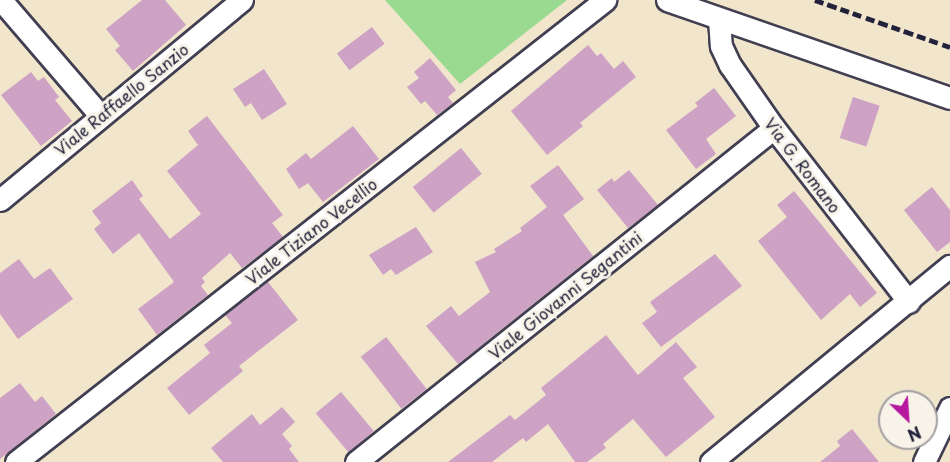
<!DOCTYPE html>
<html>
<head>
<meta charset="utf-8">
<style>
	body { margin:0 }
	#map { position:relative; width:950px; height:462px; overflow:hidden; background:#f1e5cb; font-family:"Playpen Sans",sans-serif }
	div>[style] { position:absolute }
	.green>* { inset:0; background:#99da90 }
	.building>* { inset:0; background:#cea2c4; transform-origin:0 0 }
	.roads { filter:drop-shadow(2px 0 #413f51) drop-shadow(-2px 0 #413f51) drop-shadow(0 2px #413f51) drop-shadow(0 -2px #413f51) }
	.minor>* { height:21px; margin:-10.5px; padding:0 10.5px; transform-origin:10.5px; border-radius:10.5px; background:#fff }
	.rail>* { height:4.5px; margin-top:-2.25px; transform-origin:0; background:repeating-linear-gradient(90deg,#22223b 0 9px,transparent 0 13.5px) }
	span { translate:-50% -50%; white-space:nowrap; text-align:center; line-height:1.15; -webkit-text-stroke:6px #f7f3e8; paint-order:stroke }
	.street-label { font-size:16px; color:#22223b }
	.north { position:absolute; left:878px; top:390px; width:60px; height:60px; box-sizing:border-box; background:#f7f3e8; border:2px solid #a29fa3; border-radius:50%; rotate:155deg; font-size:16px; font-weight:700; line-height:24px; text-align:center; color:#22223b }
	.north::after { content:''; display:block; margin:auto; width:21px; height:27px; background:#b5179e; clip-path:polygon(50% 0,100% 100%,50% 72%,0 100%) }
</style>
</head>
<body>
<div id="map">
	<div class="green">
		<div style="clip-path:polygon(385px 0,567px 0,460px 84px)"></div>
	</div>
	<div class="building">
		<div style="clip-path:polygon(142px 0,165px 0,186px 25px,133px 71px,115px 50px,120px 46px,106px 29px)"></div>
		<div style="left:372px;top:27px;width:21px;height:44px;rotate:53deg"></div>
		<div style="clip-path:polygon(588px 45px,597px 56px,601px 53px,614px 69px,623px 61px,636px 77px,580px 123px,583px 126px,547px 155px,511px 111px)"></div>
		<div style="clip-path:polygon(430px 58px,456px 90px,448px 97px,453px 103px,437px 115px,425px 101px,421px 104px,407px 87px,419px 78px,414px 72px)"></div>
		<div style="clip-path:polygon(264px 69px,287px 104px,262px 120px,251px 103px,245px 107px,233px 89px)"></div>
		<div style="clip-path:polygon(31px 72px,38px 81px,44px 77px,59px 97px,55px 100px,72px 121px,41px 146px,1px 95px)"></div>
		<div style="clip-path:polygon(714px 88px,736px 116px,706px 139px,716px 154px,696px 169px,666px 130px,698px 106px,695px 103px)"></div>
		<div style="left:853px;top:97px;width:28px;height:43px;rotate:18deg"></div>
		<div style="clip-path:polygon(207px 116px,283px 215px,272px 223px,283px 237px,242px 268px,230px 253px,202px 278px,205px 282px,201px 286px,208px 295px,157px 335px,138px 309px,174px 282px,139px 233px,113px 254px,94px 229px,101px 223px,92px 211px,132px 180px,143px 196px,139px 199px,170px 239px,201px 214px,167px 171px,198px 145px,188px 131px)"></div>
		<div style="clip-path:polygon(353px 126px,379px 159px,323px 202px,308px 183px,299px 189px,286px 169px,306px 153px,311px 159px)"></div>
		<div style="left:461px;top:148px;width:33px;height:62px;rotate:51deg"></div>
		<div style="clip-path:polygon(558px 165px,584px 199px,563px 215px,593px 256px,458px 364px,426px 326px,451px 306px,459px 316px,490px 292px,475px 262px,496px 252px,494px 249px,522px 231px,520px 228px,547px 207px,530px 186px)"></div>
		<div style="clip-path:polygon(629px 170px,658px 205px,628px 228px,597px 190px,612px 178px,614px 182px)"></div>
		<div style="clip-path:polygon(932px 187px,950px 210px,950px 242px,937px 252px,904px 210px)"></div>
		<div style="clip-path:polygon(794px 191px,877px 293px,860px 307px,850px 294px,821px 320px,758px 241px,787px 217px,777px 205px)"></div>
		<div style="clip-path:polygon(416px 227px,433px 252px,396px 275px,391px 269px,383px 275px,369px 255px)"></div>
		<div style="clip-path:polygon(715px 254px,742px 286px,661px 347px,642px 323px,657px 312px,650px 302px)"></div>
		<div style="clip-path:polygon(19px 259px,34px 279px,50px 268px,73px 299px,18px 339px,0 314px,0 273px)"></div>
		<div style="clip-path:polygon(268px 282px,298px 320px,239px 366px,243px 371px,189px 415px,167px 388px,210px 353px,204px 345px,232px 323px,225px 315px)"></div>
		<div style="clip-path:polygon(606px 335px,638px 375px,676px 342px,697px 367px,683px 378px,715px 417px,666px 457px,633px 419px,603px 444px,606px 448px,587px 462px,575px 462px,548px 424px,526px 442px,523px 438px,492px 462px,448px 462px,510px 415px,515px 420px,546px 395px,541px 388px)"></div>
		<div style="left:386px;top:337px;width:66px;height:32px;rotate:52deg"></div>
		<div style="clip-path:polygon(20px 383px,35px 402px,42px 396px,56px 414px,0 459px,0 398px)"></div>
		<div style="left:341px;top:392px;width:51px;height:33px;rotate:50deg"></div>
		<div style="clip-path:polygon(282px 407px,295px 422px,282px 434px,292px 446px,289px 449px,299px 462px,223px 462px,211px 448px,252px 414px,260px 425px)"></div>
		<div style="clip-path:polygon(852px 429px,879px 462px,820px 462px,840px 446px,837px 441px)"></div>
	</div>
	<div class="roads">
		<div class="minor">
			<div style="left:1px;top:0;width:152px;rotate:49.3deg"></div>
			<div style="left:667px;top:0;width:299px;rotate:19.1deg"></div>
			<div style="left:719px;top:19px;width:27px;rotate:86deg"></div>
			<div style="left:721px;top:46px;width:21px;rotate:65deg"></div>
			<div style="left:730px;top:65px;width:77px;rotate:55.1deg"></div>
			<div style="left:774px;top:128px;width:220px;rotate:52.2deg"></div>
			<div style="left:0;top:200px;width:314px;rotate:-39.6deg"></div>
			<div style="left:16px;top:462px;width:749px;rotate:-38.11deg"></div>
			<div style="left:356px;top:462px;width:535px;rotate:-38.63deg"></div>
			<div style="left:711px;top:462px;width:309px;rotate:-39.4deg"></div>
			<div style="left:924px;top:462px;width:60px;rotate:-64.3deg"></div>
		</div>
	</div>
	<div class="rail">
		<div style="left:815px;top:0;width:143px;rotate:19.2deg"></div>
	</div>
	<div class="street-label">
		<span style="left:121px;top:99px;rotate:-39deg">Viale Raffaello Sanzio</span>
		<span style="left:803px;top:165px;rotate:53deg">Via G. Romano</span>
		<span style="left:311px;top:231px;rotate:-38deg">Viale Tiziano Vecellio</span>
		<span style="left:565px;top:295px;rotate:-39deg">Viale Giovanni Segantini</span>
	</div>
	<div class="north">N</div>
</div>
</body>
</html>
